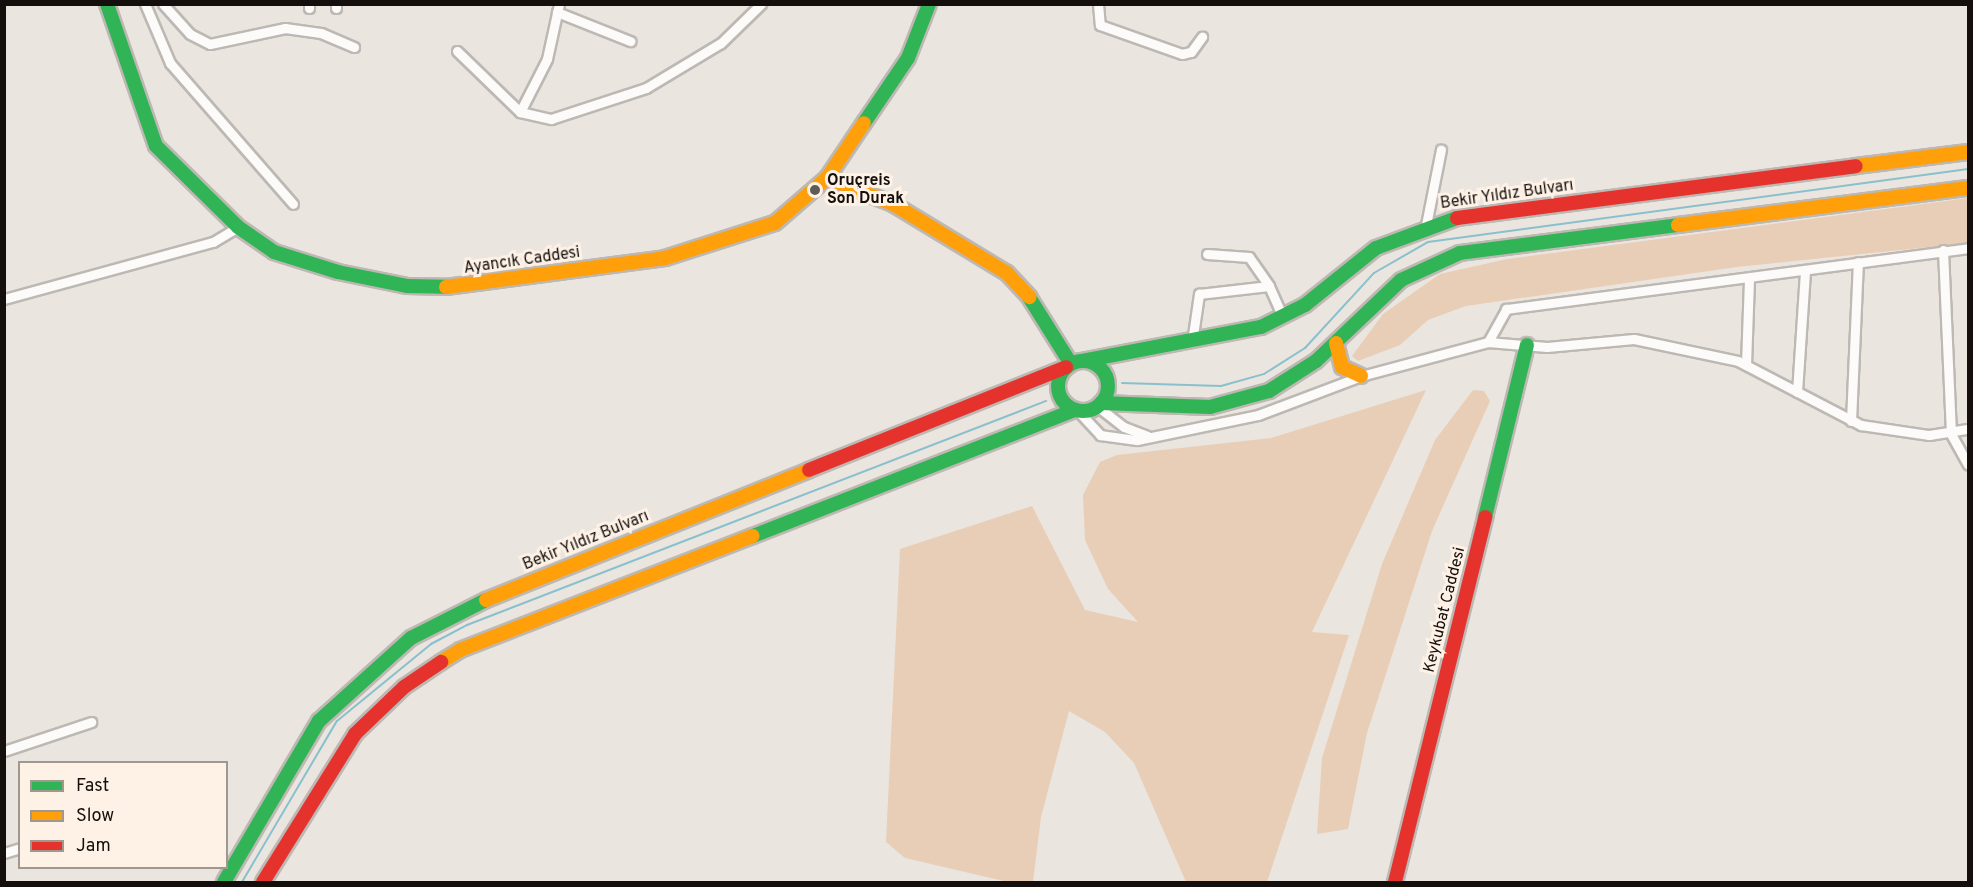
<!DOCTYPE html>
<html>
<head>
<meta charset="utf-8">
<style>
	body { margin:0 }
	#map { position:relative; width:1973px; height:887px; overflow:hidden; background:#ebe5df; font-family:Overpass,sans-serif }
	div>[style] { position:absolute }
	.green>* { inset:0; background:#e8ceb7 }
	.stream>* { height:2px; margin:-1px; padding:0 1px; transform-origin:1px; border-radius:1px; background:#89c0cd }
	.roads { filter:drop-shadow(2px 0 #bdb8b3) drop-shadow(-2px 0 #bdb8b3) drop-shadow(0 2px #bdb8b3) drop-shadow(0 -2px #bdb8b3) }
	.street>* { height:9px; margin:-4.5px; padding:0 4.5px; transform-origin:4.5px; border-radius:4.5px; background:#fcfbfa }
	.fast>* { height:14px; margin:-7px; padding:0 7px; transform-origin:7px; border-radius:7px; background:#30b455 }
	.fast>.ring { margin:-7px; padding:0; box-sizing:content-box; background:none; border:14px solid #30b455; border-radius:50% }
	.slow>* { height:14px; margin:-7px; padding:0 7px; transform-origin:7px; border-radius:7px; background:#ff9f0a }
	.jam>* { height:14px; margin:-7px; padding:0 7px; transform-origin:7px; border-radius:7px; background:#e5322d }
	.dots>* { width:16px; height:16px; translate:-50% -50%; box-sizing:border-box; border:3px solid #fef1e6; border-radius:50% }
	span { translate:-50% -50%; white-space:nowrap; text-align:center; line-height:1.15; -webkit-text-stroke:6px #fef1e6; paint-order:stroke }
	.poi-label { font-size:16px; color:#140f0c; font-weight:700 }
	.left { translate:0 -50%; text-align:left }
	.street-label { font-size:16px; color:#140f0c }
	.frame { position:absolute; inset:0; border:6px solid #140f0c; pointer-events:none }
	.legend { position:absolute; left:18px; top:761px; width:210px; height:108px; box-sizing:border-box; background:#fef1e6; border:2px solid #a0978f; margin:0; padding:8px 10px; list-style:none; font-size:18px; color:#140f0c }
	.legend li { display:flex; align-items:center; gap:12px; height:30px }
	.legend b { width:30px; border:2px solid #a0978f }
</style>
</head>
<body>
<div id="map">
	<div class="green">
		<div style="clip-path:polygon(1968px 198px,1968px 243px,1737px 267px,1466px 306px,1428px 320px,1400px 345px,1358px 361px,1352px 356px,1383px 314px,1440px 274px,1507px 259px)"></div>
		<div style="clip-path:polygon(1426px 390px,1312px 632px,1349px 635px,1267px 882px,1186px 882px,1134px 763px,1105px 732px,1069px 711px,1041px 817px,1033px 882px,1008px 882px,905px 858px,886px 842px,900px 549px,1032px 506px,1085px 610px,1138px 622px,1108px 589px,1085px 540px,1083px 495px,1100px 462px,1117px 455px,1271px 438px)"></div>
		<div style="clip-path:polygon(1473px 390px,1484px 391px,1490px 401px,1432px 531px,1367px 733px,1348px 829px,1317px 834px,1322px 758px,1382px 564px,1435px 440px)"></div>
	</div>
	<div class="stream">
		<div style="left:1122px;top:383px;width:99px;rotate:1.7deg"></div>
		<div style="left:1221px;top:386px;width:45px;rotate:-15.6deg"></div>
		<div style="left:1264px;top:374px;width:49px;rotate:-32.4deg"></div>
		<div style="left:1305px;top:348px;width:102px;rotate:-47.4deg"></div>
		<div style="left:1374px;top:273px;width:62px;rotate:-29.9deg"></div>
		<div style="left:1428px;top:242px;width:545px;rotate:-7.7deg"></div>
		<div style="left:242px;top:882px;width:187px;rotate:-59.5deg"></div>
		<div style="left:337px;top:721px;width:122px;rotate:-39.3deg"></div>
		<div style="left:431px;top:644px;width:41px;rotate:-27.8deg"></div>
		<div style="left:467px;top:625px;width:621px;rotate:-21.15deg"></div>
	</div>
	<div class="roads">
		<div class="street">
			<div style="left:145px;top:4px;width:64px;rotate:67deg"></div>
			<div style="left:170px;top:63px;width:187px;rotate:48.9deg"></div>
			<div style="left:163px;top:4px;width:40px;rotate:48deg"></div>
			<div style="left:190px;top:34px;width:22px;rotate:27deg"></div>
			<div style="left:210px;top:44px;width:77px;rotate:-12deg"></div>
			<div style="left:285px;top:28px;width:36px;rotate:8deg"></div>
			<div style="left:321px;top:33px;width:36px;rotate:23deg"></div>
			<div style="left:1098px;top:4px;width:21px;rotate:85deg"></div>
			<div style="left:1100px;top:25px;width:87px;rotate:19.5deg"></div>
			<div style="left:1182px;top:54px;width:9px;rotate:-13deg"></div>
			<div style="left:1191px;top:52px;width:19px;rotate:-54deg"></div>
			<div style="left:309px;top:8px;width:4px;rotate:-90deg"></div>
			<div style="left:336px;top:8px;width:4px;rotate:-90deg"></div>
			<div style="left:557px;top:12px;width:79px;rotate:21.7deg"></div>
			<div style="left:457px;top:51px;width:88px;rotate:44.1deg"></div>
			<div style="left:520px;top:112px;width:32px;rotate:13deg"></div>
			<div style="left:551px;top:119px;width:100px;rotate:-18.1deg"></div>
			<div style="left:646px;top:88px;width:87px;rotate:-31deg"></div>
			<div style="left:721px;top:43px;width:56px;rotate:-44.3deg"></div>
			<div style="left:520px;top:112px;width:59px;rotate:-63deg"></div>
			<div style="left:547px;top:59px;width:56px;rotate:-77.7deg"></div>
			<div style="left:1426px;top:225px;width:77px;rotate:-78.8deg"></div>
			<div style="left:1943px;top:250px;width:184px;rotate:87.5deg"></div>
			<div style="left:1951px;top:434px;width:35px;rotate:61deg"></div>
			<div style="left:1207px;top:254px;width:42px;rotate:4.1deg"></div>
			<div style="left:1249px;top:257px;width:35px;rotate:55deg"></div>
			<div style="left:4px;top:299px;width:217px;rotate:-15.3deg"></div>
			<div style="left:213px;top:242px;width:29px;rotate:-31deg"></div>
			<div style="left:1192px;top:342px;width:49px;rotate:-81.7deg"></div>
			<div style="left:1199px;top:294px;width:70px;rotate:-6.5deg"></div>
			<div style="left:1269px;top:286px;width:34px;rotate:66deg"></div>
			<div style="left:1488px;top:342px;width:38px;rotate:-61deg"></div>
			<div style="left:1506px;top:309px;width:466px;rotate:-7.5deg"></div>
			<div style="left:1746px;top:365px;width:87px;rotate:-88deg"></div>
			<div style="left:1797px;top:392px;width:122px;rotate:-86.2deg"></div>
			<div style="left:1097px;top:406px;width:34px;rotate:38deg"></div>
			<div style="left:1124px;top:427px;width:25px;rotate:21deg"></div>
			<div style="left:1078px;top:411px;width:33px;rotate:47deg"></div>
			<div style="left:1100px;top:435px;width:37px;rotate:8deg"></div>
			<div style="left:1137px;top:440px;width:124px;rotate:-11.7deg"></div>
			<div style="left:1258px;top:415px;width:110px;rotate:-20.7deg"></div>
			<div style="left:1361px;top:376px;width:131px;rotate:-15deg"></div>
			<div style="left:1488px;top:342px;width:59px;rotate:4.8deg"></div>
			<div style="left:1547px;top:347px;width:87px;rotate:-5.3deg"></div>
			<div style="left:1634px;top:339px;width:106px;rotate:11.9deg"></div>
			<div style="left:1738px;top:361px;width:139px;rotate:27.5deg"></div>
			<div style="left:1861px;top:425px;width:69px;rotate:8.4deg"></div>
			<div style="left:1929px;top:435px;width:39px;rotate:-9deg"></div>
			<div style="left:1851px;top:421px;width:159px;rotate:-87.5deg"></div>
			<div style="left:4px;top:751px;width:92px;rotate:-18.4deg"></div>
			<div style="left:4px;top:853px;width:17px;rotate:-17deg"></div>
		</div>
		<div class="fast">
			<div style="left:107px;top:4px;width:150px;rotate:71deg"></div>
			<div style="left:156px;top:146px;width:115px;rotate:44.6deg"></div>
			<div style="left:238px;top:227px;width:44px;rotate:34.8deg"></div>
			<div style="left:274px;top:252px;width:67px;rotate:17.4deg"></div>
			<div style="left:338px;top:272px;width:70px;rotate:11.5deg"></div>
			<div style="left:407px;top:286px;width:39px;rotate:1deg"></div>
			<div style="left:864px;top:123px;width:78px;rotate:-55.9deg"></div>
			<div style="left:908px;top:58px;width:58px;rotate:-68.7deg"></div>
			<div style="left:1029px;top:297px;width:79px;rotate:57.9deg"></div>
			<div class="ring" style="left:1058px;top:361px;width:36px;height:36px"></div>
			<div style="left:1082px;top:361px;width:182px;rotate:-10.8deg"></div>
			<div style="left:1261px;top:327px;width:49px;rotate:-26.6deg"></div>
			<div style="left:1305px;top:305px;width:91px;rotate:-38.8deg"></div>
			<div style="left:1376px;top:248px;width:86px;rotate:-20.3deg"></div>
			<div style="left:1101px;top:403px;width:109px;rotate:2.1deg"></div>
			<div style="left:1210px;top:407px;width:61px;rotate:-15.2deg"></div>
			<div style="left:1269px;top:391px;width:56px;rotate:-32.6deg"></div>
			<div style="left:1316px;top:361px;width:117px;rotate:-43.6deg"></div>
			<div style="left:1401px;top:280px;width:65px;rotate:-24.6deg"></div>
			<div style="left:1460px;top:253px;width:220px;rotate:-7.3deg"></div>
			<div style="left:1485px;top:517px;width:177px;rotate:-76.3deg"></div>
			<div style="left:753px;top:536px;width:346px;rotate:-21.4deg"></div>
			<div style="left:224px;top:882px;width:187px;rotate:-59.5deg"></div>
			<div style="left:319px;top:721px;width:124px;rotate:-42.1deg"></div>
			<div style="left:411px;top:638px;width:84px;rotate:-26.9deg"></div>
		</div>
		<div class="slow">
			<div style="left:1856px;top:166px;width:113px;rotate:-7.1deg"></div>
			<div style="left:827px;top:178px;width:71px;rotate:21.5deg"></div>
			<div style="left:893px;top:204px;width:133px;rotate:31.2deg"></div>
			<div style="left:1007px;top:273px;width:33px;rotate:47deg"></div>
			<div style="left:1678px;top:225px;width:292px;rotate:-7.3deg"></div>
			<div style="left:446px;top:287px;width:221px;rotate:-7.5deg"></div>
			<div style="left:665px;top:258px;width:115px;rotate:-17.7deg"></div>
			<div style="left:775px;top:223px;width:69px;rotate:-40.9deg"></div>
			<div style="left:827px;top:178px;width:66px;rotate:-56.1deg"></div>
			<div style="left:1336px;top:343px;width:25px;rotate:76deg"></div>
			<div style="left:1342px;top:367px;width:21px;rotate:25deg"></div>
			<div style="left:486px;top:600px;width:348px;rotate:-21.9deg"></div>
			<div style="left:441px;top:662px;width:22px;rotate:-32deg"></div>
			<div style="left:460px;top:650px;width:314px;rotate:-21.3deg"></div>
		</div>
		<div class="jam">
			<div style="left:1457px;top:218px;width:402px;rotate:-7.4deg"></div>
			<div style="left:809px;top:470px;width:277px;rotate:-21.8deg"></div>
			<div style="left:263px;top:882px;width:174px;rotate:-58.1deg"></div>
			<div style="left:355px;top:734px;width:68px;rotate:-43.8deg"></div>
			<div style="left:404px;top:687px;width:45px;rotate:-34deg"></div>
			<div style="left:1395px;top:882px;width:376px;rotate:-76.1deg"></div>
		</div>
	</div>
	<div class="dots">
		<div style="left:815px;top:190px;background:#5f5a56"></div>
	</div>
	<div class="poi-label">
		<span class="left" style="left:827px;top:190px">Oruçreis<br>Son Durak</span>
	</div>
	<div class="street-label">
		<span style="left:1507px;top:195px;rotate:-8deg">Bekir Yıldız Bulvarı</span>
		<span style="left:522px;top:261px;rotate:-8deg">Ayancık Caddesi</span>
		<span style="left:586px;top:541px;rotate:-22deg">Bekir Yıldız Bulvarı</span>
		<span style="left:1445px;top:610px;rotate:-76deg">Keykubat Caddesi</span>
	</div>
	<div class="frame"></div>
	<ul class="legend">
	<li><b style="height:8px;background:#30b455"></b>Fast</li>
	<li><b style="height:8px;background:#ff9f0a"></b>Slow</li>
	<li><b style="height:8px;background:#e5322d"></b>Jam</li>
	</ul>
</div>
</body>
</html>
